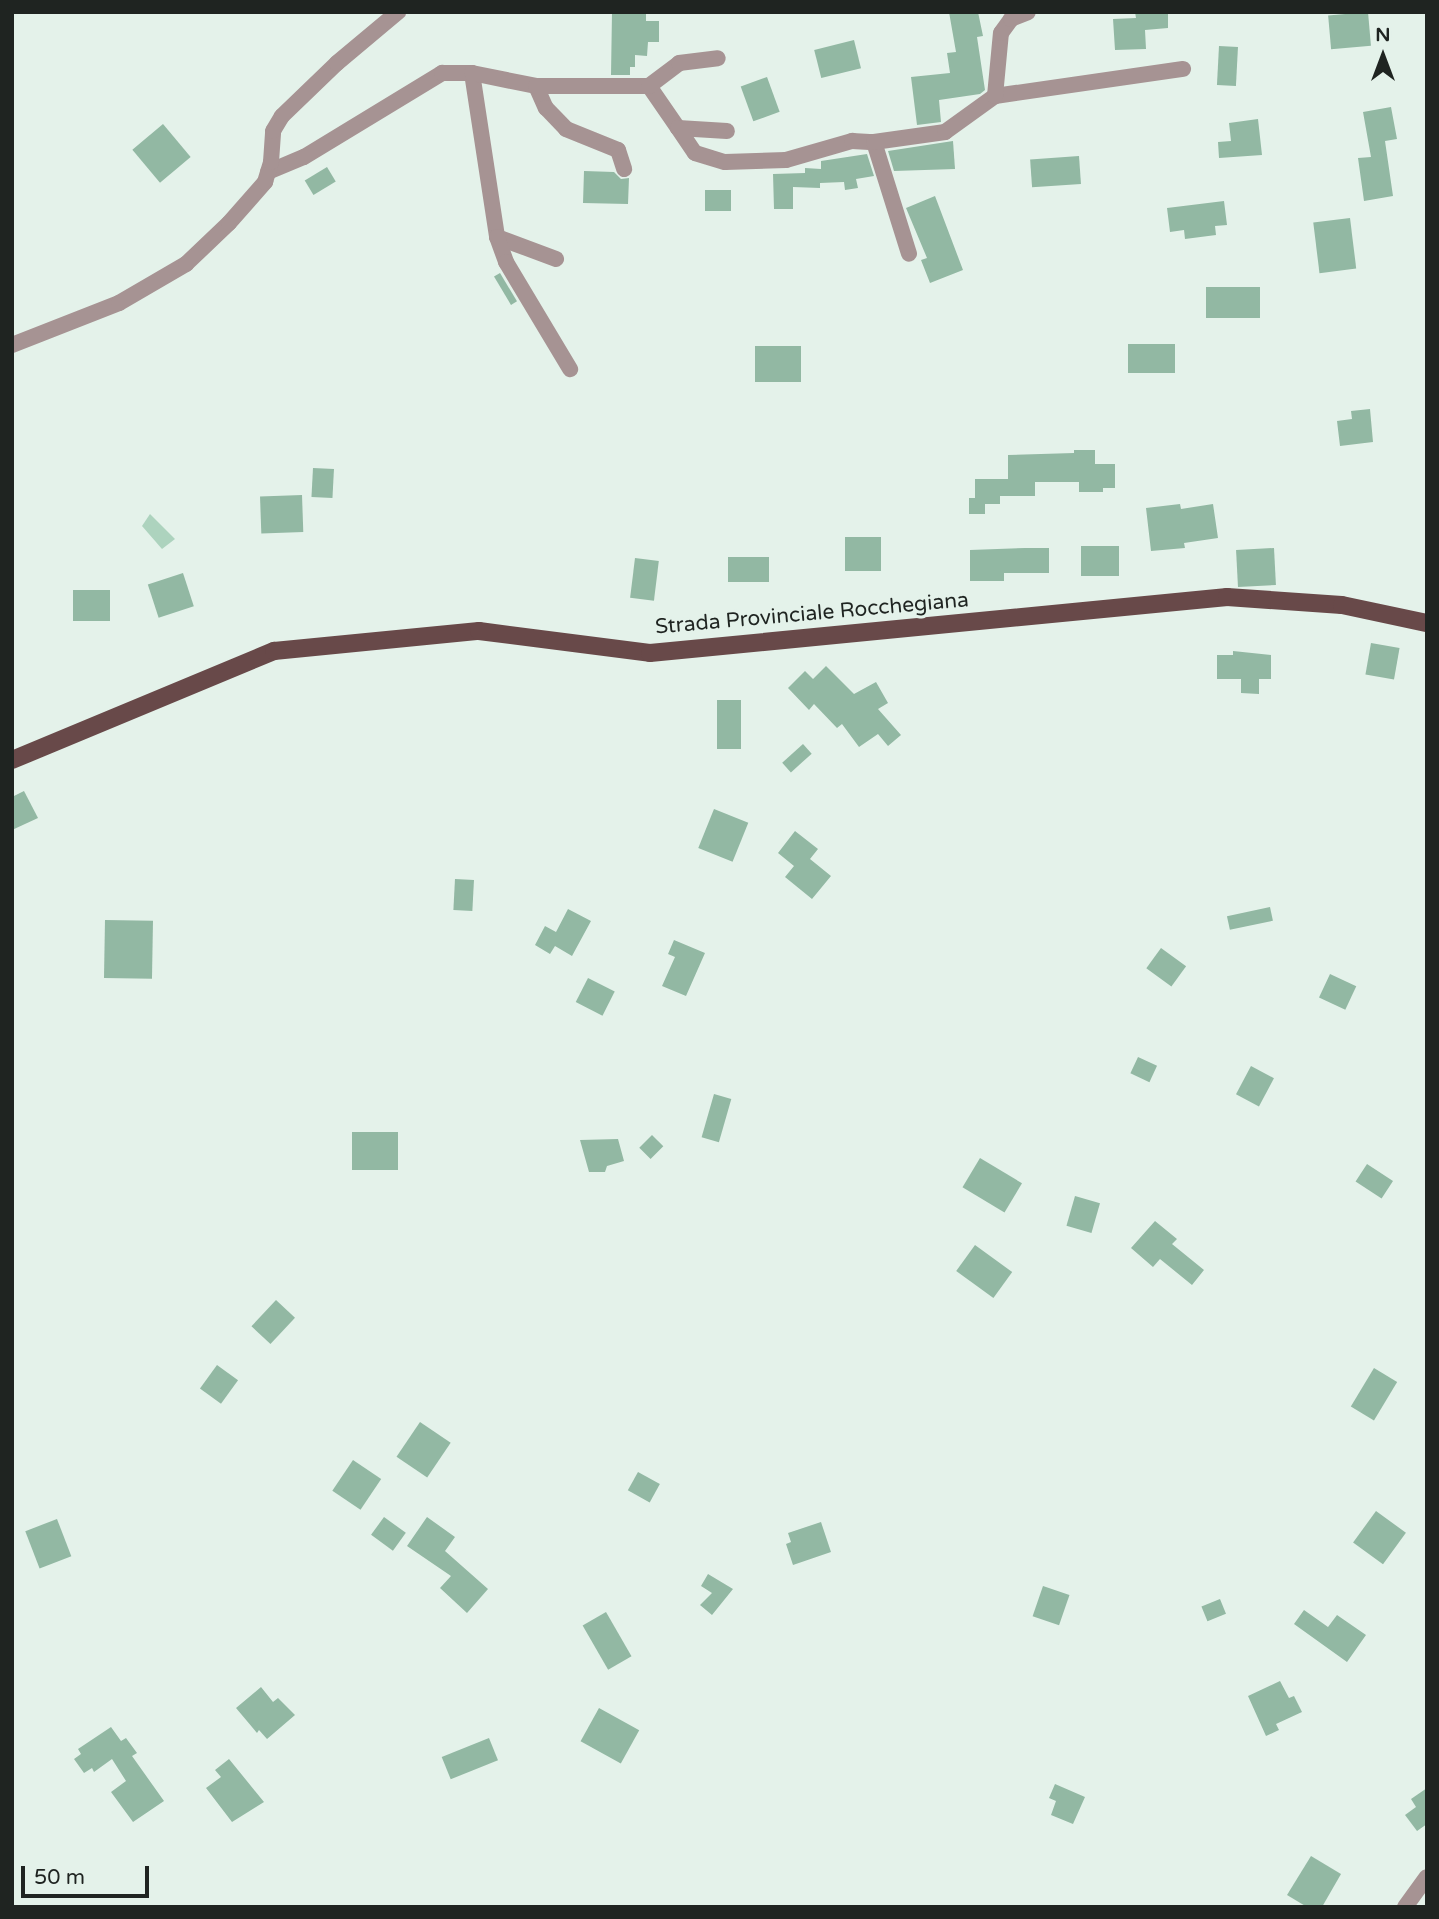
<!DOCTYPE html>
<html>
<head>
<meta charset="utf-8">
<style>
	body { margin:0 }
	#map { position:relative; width:1439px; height:1919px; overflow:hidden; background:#e4f2ea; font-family:"Varela Round",sans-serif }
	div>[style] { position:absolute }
	.water>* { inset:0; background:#add3be }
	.building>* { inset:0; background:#92b8a3; transform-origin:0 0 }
	.minor>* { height:16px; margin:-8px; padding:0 8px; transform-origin:8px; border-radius:8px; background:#a69393 }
	.major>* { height:18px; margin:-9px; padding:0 9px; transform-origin:9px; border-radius:9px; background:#684949 }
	span { translate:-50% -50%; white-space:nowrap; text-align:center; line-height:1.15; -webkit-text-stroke:6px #e4f2ea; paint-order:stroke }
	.street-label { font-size:21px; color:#1f2421 }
	.frame { position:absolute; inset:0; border:14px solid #1f2421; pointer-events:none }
	.north { position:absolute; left:1348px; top:21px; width:70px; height:70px; -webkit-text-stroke:5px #e4f2ea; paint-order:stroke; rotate:0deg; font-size:19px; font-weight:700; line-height:28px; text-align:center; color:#1f2421 }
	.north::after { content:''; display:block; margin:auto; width:24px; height:32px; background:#1f2421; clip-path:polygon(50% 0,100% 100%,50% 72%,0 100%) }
	.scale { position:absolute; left:21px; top:1866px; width:128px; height:32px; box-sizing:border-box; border:4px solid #1f2421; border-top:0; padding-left:9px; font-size:21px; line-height:24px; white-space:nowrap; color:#1f2421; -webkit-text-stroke:5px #e4f2ea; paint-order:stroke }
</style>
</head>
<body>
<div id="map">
	<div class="water">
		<div style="clip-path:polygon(150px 514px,175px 539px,162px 549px,142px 526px)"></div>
	</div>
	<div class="building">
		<div style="clip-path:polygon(612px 12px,646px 12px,646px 21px,659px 21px,659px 42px,648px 42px,647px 56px,635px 55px,635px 67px,630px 67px,630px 75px,611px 75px)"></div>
		<div style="clip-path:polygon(949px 12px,978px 12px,983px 36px,977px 37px,985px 90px,980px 94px,939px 100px,941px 122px,917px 125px,911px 77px,950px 73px,947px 53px,956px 52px)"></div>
		<div style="clip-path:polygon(1135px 12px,1168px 12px,1168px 28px,1145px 30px,1146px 49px,1115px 50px,1113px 19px,1136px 18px)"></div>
		<div style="left:1368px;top:12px;width:34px;height:40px;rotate:85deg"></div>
		<div style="left:854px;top:40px;width:29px;height:41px;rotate:76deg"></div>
		<div style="left:1219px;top:46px;width:19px;height:39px;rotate:3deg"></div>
		<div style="left:767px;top:77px;width:37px;height:28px;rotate:70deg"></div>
		<div style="clip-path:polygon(1391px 107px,1397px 139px,1385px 141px,1393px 196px,1364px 201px,1358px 158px,1371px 157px,1363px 112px)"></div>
		<div style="clip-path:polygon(1258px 119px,1262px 155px,1219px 158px,1218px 142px,1231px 141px,1229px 123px)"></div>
		<div style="left:163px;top:124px;width:43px;height:40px;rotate:50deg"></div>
		<div style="clip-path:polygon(953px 141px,955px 169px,894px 171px,888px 151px)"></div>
		<div style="clip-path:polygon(867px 154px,874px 176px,856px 179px,858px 188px,845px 190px,844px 182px,820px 183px,820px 188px,793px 187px,793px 209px,774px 209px,773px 174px,805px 173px,805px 168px,821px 169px,821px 161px)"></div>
		<div style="left:1079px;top:156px;width:28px;height:49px;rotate:86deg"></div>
		<div style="left:327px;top:167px;width:17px;height:26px;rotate:59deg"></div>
		<div style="clip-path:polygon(584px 171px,614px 172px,621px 179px,629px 178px,628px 204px,583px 203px)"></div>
		<div style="left:705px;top:190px;width:26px;height:21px"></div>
		<div style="clip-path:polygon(935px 196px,963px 270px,930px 283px,921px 260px,927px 258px,906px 208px)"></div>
		<div style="clip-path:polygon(1224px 201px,1227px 225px,1215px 226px,1216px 235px,1185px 239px,1184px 230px,1170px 232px,1167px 208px)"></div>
		<div style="left:1350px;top:218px;width:51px;height:37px;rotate:83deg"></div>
		<div style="left:500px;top:273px;width:33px;height:7px;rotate:59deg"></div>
		<div style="left:1260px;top:287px;width:31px;height:54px;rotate:90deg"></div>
		<div style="left:1128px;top:344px;width:47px;height:29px"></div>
		<div style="left:755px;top:346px;width:46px;height:36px"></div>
		<div style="clip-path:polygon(1370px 409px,1373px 442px,1340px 446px,1337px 421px,1352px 419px,1351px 411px)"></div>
		<div style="clip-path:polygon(1074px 450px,1095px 450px,1095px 464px,1115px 464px,1115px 488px,1103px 488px,1103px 492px,1079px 492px,1079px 482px,1035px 482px,1035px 496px,1000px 496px,1000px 504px,985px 504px,985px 514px,969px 514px,969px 498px,975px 498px,975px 479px,1008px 479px,1008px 455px,1074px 453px)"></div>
		<div style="left:313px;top:468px;width:21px;height:29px;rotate:3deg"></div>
		<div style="left:302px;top:495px;width:37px;height:42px;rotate:88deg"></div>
		<div style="clip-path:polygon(1180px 504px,1181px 509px,1213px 504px,1218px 538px,1184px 543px,1185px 548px,1151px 551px,1146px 508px)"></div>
		<div style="left:845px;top:537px;width:36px;height:34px"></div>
		<div style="left:1081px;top:546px;width:38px;height:30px"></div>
		<div style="clip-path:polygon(1025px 548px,1049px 548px,1049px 573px,1004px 573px,1004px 581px,970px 581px,970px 550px)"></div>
		<div style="left:1274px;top:548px;width:37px;height:38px;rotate:87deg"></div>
		<div style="left:769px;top:557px;width:25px;height:41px;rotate:90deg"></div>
		<div style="left:635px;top:558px;width:24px;height:40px;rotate:7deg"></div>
		<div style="left:183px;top:573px;width:35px;height:37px;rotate:72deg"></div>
		<div style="left:110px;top:590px;width:31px;height:37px;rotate:90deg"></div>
		<div style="left:1371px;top:643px;width:29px;height:32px;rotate:10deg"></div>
		<div style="clip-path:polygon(1233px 651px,1271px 655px,1271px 679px,1259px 679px,1259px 694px,1241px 693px,1241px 679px,1217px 679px,1217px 655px,1233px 655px)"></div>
		<div style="clip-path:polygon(826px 666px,854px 694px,876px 682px,888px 703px,878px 709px,901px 735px,888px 746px,878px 734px,859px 747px,842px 724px,837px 728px,814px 704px,809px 710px,788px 688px,805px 671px,813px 679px)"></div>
		<div style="left:717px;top:700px;width:24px;height:49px"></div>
		<div style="left:803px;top:744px;width:13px;height:28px;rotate:48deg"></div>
		<div style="clip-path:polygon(24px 791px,38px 818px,12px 830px,12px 797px)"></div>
		<div style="left:714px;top:809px;width:37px;height:42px;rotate:22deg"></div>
		<div style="clip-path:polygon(795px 831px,818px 849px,810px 859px,831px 876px,812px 899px,785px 877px,794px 866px,778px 853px)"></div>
		<div style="left:455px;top:879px;width:19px;height:31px;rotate:3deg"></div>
		<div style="left:1270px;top:907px;width:14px;height:44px;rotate:78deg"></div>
		<div style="clip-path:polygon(568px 909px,591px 921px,572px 956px,555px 946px,550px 954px,535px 945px,545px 926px,556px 932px)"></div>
		<div style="left:105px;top:920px;width:48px;height:58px;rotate:1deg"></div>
		<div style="clip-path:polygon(674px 940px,705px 953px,686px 996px,662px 986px,675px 957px,668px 954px)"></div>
		<div style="left:1161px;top:948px;width:31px;height:25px;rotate:36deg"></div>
		<div style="left:1330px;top:974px;width:29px;height:26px;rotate:25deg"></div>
		<div style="left:588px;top:978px;width:30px;height:27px;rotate:27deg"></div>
		<div style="left:1138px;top:1057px;width:21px;height:18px;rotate:25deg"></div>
		<div style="left:1251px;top:1066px;width:26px;height:32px;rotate:28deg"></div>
		<div style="left:714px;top:1094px;width:18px;height:45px;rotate:16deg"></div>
		<div style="left:352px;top:1132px;width:46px;height:38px"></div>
		<div style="left:652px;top:1135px;width:16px;height:18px;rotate:45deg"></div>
		<div style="clip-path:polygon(618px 1139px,624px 1161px,607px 1166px,605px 1172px,589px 1172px,580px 1140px)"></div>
		<div style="left:980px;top:1158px;width:49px;height:34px;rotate:31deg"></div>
		<div style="left:1367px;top:1164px;width:31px;height:21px;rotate:33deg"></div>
		<div style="left:1075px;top:1196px;width:26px;height:31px;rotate:16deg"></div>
		<div style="clip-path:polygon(1155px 1221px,1177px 1239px,1172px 1244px,1204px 1270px,1192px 1285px,1160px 1259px,1153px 1267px,1131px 1248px)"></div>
		<div style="left:975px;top:1245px;width:46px;height:32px;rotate:36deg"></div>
		<div style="left:276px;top:1300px;width:26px;height:36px;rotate:43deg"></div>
		<div style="left:217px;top:1365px;width:26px;height:29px;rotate:36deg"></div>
		<div style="left:1374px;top:1368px;width:27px;height:45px;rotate:31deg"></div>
		<div style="left:420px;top:1422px;width:37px;height:42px;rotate:34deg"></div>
		<div style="left:353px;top:1460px;width:34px;height:37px;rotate:34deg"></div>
		<div style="left:638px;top:1472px;width:25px;height:21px;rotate:29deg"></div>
		<div style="left:1376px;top:1511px;width:37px;height:39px;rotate:36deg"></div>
		<div style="left:384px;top:1517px;width:27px;height:22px;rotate:36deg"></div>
		<div style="clip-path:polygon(427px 1517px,455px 1537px,445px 1551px,488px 1589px,467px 1613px,440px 1588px,451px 1576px,407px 1546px)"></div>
		<div style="left:57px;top:1519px;width:40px;height:34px;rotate:69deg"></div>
		<div style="clip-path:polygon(821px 1522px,831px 1552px,793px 1565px,786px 1544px,791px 1542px,788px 1533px)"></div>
		<div style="clip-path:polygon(708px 1574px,733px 1589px,712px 1615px,700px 1605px,712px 1593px,701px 1586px)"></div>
		<div style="left:1043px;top:1586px;width:28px;height:32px;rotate:19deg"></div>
		<div style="left:1220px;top:1599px;width:16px;height:20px;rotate:68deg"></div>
		<div style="clip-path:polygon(1304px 1610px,1328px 1627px,1337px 1615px,1366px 1635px,1347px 1662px,1294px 1624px)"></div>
		<div style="left:606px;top:1612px;width:51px;height:27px;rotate:60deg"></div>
		<div style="clip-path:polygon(1280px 1681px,1289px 1698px,1294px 1696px,1302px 1712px,1276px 1724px,1279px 1730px,1266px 1736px,1248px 1696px)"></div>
		<div style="clip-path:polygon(261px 1687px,273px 1702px,278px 1698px,295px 1715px,267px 1739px,259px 1730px,257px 1733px,236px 1708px)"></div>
		<div style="left:599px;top:1708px;width:46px;height:38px;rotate:29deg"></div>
		<div style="clip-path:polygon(111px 1727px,121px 1741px,126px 1738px,137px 1753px,132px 1756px,164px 1801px,133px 1822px,111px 1792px,126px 1781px,112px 1759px,94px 1772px,92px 1768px,84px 1773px,74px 1759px,81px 1754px,78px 1749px)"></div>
		<div style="left:489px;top:1738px;width:24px;height:51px;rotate:68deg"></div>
		<div style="clip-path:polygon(229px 1759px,264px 1802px,232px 1822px,206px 1788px,221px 1777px,215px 1770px)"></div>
		<div style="clip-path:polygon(1055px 1784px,1085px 1797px,1073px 1824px,1051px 1815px,1056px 1801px,1049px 1798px)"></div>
		<div style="clip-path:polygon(1427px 1788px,1427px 1824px,1417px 1831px,1405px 1815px,1416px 1807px,1411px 1799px)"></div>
		<div style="clip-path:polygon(1311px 1856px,1341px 1874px,1322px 1907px,1307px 1907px,1287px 1895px)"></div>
	</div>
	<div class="minor">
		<div style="left:472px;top:73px;width:166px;rotate:81.3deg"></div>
		<div style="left:497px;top:237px;width:63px;rotate:20.4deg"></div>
		<div style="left:536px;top:86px;width:24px;rotate:66deg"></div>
		<div style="left:546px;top:108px;width:29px;rotate:46deg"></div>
		<div style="left:566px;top:129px;width:56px;rotate:22deg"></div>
		<div style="left:618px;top:150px;width:20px;rotate:72deg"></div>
		<div style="left:649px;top:86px;width:51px;rotate:55.4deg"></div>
		<div style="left:678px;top:128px;width:49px;rotate:3.5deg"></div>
		<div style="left:995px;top:96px;width:190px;rotate:-8.2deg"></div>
		<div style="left:678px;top:128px;width:30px;rotate:56deg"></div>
		<div style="left:695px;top:153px;width:31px;rotate:17deg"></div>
		<div style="left:725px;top:162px;width:61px;rotate:-1.9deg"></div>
		<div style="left:786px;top:160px;width:69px;rotate:-16.1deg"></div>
		<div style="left:852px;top:141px;width:22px;rotate:3deg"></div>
		<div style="left:874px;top:142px;width:117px;rotate:72.6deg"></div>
		<div style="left:874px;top:142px;width:72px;rotate:-8deg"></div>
		<div style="left:945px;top:132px;width:62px;rotate:-35.8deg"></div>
		<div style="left:995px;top:96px;width:63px;rotate:-84.6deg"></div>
		<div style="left:1001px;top:33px;width:17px;rotate:-54deg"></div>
		<div style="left:1011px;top:19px;width:18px;rotate:-22deg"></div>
		<div style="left:268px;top:172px;width:39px;rotate:-23deg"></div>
		<div style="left:304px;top:157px;width:162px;rotate:-31.3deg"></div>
		<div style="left:442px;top:73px;width:30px"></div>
		<div style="left:472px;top:73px;width:65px;rotate:11.5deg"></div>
		<div style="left:536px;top:86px;width:113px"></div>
		<div style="left:649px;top:86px;width:38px;rotate:-37deg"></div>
		<div style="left:679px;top:63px;width:39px;rotate:-7deg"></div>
		<div style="left:497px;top:237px;width:27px;rotate:70deg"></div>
		<div style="left:506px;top:262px;width:125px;rotate:59.1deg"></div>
		<div style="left:12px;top:345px;width:115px;rotate:-21.4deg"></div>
		<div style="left:119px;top:303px;width:78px;rotate:-30.2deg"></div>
		<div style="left:186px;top:264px;width:59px;rotate:-43.6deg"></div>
		<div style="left:229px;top:223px;width:55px;rotate:-48.7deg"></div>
		<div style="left:265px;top:182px;width:21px;rotate:-73deg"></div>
		<div style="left:271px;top:162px;width:31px;rotate:-86deg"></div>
		<div style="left:273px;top:131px;width:17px;rotate:-59deg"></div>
		<div style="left:282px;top:116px;width:76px;rotate:-43.9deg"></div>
		<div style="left:337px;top:63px;width:80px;rotate:-39.9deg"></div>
		<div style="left:1405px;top:1907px;width:37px;rotate:-54deg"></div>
	</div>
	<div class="major">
		<div style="left:12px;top:760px;width:284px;rotate:-22.6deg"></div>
		<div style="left:274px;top:651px;width:206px;rotate:-5.6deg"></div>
		<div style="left:479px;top:631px;width:172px;rotate:7.3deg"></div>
		<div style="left:650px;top:653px;width:580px;rotate:-5.54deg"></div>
		<div style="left:1227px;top:597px;width:115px;rotate:4deg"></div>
		<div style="left:1342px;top:605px;width:87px;rotate:12deg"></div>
	</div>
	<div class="street-label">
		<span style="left:812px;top:614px;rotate:-5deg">Strada Provinciale Rocchegiana</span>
	</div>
	<div class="frame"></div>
	<div class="north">N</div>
	<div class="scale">50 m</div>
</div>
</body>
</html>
